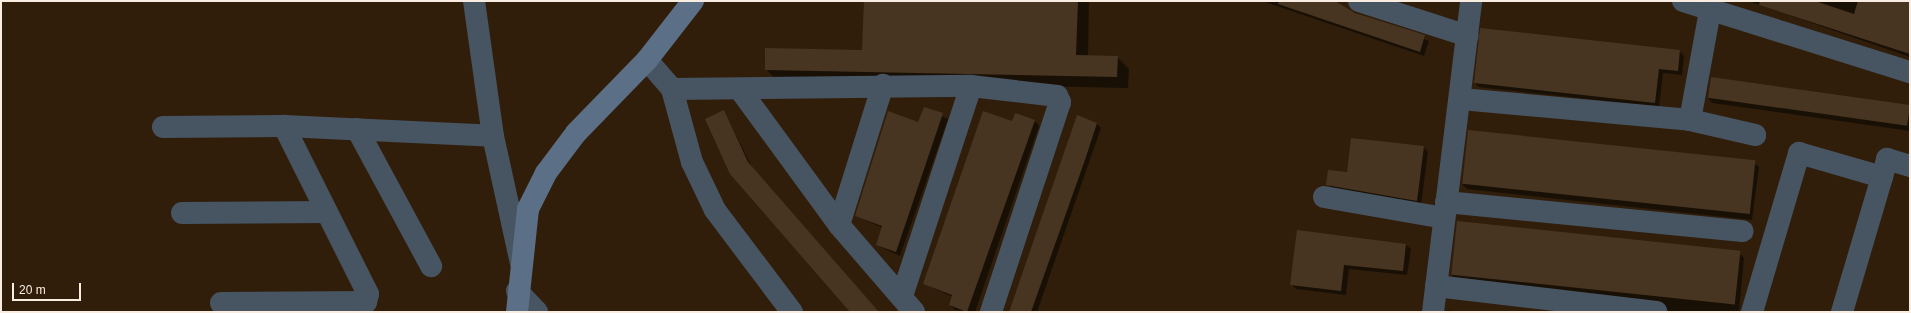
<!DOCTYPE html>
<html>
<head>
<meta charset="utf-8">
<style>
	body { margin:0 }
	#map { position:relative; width:1911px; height:313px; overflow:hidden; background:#301e0b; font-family:Arial,sans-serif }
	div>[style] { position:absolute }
	.shadow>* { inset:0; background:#0007 }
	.building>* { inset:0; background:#473521; transform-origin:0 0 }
	.street>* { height:22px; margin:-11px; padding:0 11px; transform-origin:11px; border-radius:11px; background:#475462 }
	.secondary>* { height:22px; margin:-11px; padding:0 11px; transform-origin:11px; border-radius:11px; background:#5b7087 }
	span { translate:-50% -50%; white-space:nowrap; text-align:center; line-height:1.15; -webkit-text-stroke:4px #301e0b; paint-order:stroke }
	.frame { position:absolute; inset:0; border:2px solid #f9ede1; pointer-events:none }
	.scale { position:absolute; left:12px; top:283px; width:69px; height:18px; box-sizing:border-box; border:2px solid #f9ede1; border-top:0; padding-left:5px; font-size:12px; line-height:14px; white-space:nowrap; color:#f9ede1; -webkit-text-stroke:3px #301e0b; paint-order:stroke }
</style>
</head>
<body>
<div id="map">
	<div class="shadow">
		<div style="clip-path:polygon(865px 1px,1089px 1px,1088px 56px,1117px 57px,1129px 69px,1128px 88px,777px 81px,766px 69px,863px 51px)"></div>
		<div style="clip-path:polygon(1262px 1px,1325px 1px,1429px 41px,1424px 56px)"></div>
		<div style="clip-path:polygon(1748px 1px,1910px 1px,1910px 57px)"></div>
		<div style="clip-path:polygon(1679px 51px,1684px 56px,1682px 75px,1663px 73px,1659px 107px,1479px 87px,1475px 83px)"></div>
		<div style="clip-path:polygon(1708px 98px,1910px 107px,1910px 131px,1712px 103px)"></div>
		<div style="clip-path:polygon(924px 108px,948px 119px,900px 256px,877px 245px,883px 228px,856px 216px,919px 123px)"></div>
		<div style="clip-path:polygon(724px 111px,752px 167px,878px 312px,851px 312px,731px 173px)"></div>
		<div style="clip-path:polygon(1035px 121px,1039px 126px,975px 312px,955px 310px,950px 305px,953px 297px,924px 284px,1013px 122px)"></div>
		<div style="clip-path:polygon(1096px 123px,1101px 128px,1037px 312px,1010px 312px)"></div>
		<div style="clip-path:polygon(1423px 147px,1428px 152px,1421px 205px,1332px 189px,1328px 184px,1348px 173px)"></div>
		<div style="clip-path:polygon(1754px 163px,1759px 167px,1752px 220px,1467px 189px,1462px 184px)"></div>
		<div style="clip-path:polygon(1298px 231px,1406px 245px,1411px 249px,1407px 275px,1349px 269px,1346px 295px,1296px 289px,1291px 284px)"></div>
		<div style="clip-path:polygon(1739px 253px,1744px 258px,1739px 312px,1668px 312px,1663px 304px,1456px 279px,1451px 275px)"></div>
		<div style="clip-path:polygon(1447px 310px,1461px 312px,1446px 312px)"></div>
	</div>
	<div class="building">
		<div style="clip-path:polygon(864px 1px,1078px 1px,1076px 55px,1118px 56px,1117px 77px,765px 70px,765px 48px,862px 50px)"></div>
		<div style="clip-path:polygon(1279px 1px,1335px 1px,1355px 13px,1425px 35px,1420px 52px,1278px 4px)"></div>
		<div style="clip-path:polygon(1760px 1px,1815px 1px,1854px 14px,1858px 1px,1910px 1px,1910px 54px,1759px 5px)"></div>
		<div style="clip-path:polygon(1480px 28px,1680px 50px,1678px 71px,1659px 69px,1655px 103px,1474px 83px)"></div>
		<div style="left:1711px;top:77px;width:201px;height:21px;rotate:8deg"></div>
		<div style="clip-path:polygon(924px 107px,943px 113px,896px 252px,876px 245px,882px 226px,855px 216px,888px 111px,918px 122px)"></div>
		<div style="clip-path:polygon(724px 110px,748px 162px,879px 312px,850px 312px,730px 174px,705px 119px)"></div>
		<div style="clip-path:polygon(983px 111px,1012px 121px,1015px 113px,1035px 120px,967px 312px,949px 305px,952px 295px,923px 284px)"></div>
		<div style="clip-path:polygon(1077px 115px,1097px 123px,1086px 157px,1031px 312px,1009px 312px)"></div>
		<div style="left:1468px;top:130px;width:289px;height:54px;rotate:6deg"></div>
		<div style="clip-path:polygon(1351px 138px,1424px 146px,1417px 201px,1326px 185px,1328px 170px,1347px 172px)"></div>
		<div style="left:1457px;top:221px;width:285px;height:54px;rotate:6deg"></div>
		<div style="clip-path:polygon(1297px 230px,1406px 244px,1403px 271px,1344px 265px,1341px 291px,1290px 285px)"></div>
	</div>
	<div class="street">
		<div style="left:474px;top:1px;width:136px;rotate:82deg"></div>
		<div style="left:1359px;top:1px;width:114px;rotate:17.8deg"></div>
		<div style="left:1683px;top:1px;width:238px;rotate:17.4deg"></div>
		<div style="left:647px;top:60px;width:38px;rotate:49deg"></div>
		<div style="left:672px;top:89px;width:76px;rotate:74.7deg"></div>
		<div style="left:692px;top:162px;width:53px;rotate:64.4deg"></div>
		<div style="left:715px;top:210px;width:128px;rotate:53deg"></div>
		<div style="left:672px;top:89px;width:299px;rotate:-0.6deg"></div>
		<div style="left:971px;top:86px;width:87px;rotate:6.6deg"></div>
		<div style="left:1057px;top:96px;width:7px;rotate:63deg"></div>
		<div style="left:1060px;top:102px;width:221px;rotate:108.2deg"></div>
		<div style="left:741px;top:91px;width:166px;rotate:53.8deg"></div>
		<div style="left:839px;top:225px;width:115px;rotate:49.2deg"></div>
		<div style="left:1461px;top:99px;width:230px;rotate:5.2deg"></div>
		<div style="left:1690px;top:120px;width:67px;rotate:13deg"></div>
		<div style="left:1690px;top:120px;width:111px;rotate:-79.6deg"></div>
		<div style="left:163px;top:127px;width:121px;rotate:-0.5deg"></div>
		<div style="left:284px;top:126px;width:209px;rotate:2.7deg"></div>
		<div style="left:493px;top:136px;width:130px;rotate:77.6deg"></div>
		<div style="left:357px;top:129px;width:156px;rotate:61.6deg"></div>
		<div style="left:1882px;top:177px;width:19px;rotate:-74deg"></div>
		<div style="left:1887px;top:159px;width:24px;rotate:17deg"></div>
		<div style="left:1324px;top:197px;width:122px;rotate:9.9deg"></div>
		<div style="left:1446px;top:202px;width:298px;rotate:5.6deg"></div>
		<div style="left:182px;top:213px;width:144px;rotate:-0.4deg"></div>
		<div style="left:839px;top:225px;width:147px;rotate:-72.6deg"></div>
		<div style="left:1436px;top:286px;width:222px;rotate:6.7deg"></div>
		<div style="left:517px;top:291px;width:29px;rotate:46deg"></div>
		<div style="left:902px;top:296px;width:221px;rotate:-71.8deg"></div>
		<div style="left:221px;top:303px;width:145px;rotate:-0.4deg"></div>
		<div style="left:366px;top:302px;width:8px;rotate:-76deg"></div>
		<div style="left:368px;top:294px;width:188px;rotate:-116.6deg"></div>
		<div style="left:1433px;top:312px;width:313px;rotate:-83deg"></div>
		<div style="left:1752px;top:312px;width:166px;rotate:-73.5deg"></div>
		<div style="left:1799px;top:153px;width:86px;rotate:16.1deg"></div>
		<div style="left:1882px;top:177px;width:141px;rotate:106.5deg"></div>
	</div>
	<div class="secondary">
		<div style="left:517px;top:312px;width:104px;rotate:-83.9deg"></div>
		<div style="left:528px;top:209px;width:40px;rotate:-63.4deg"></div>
		<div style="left:546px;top:173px;width:50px;rotate:-53.1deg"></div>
		<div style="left:576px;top:133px;width:102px;rotate:-45.8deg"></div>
		<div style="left:647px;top:60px;width:75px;rotate:-52.1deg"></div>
	</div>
	<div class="frame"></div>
	<div class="scale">20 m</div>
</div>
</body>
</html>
